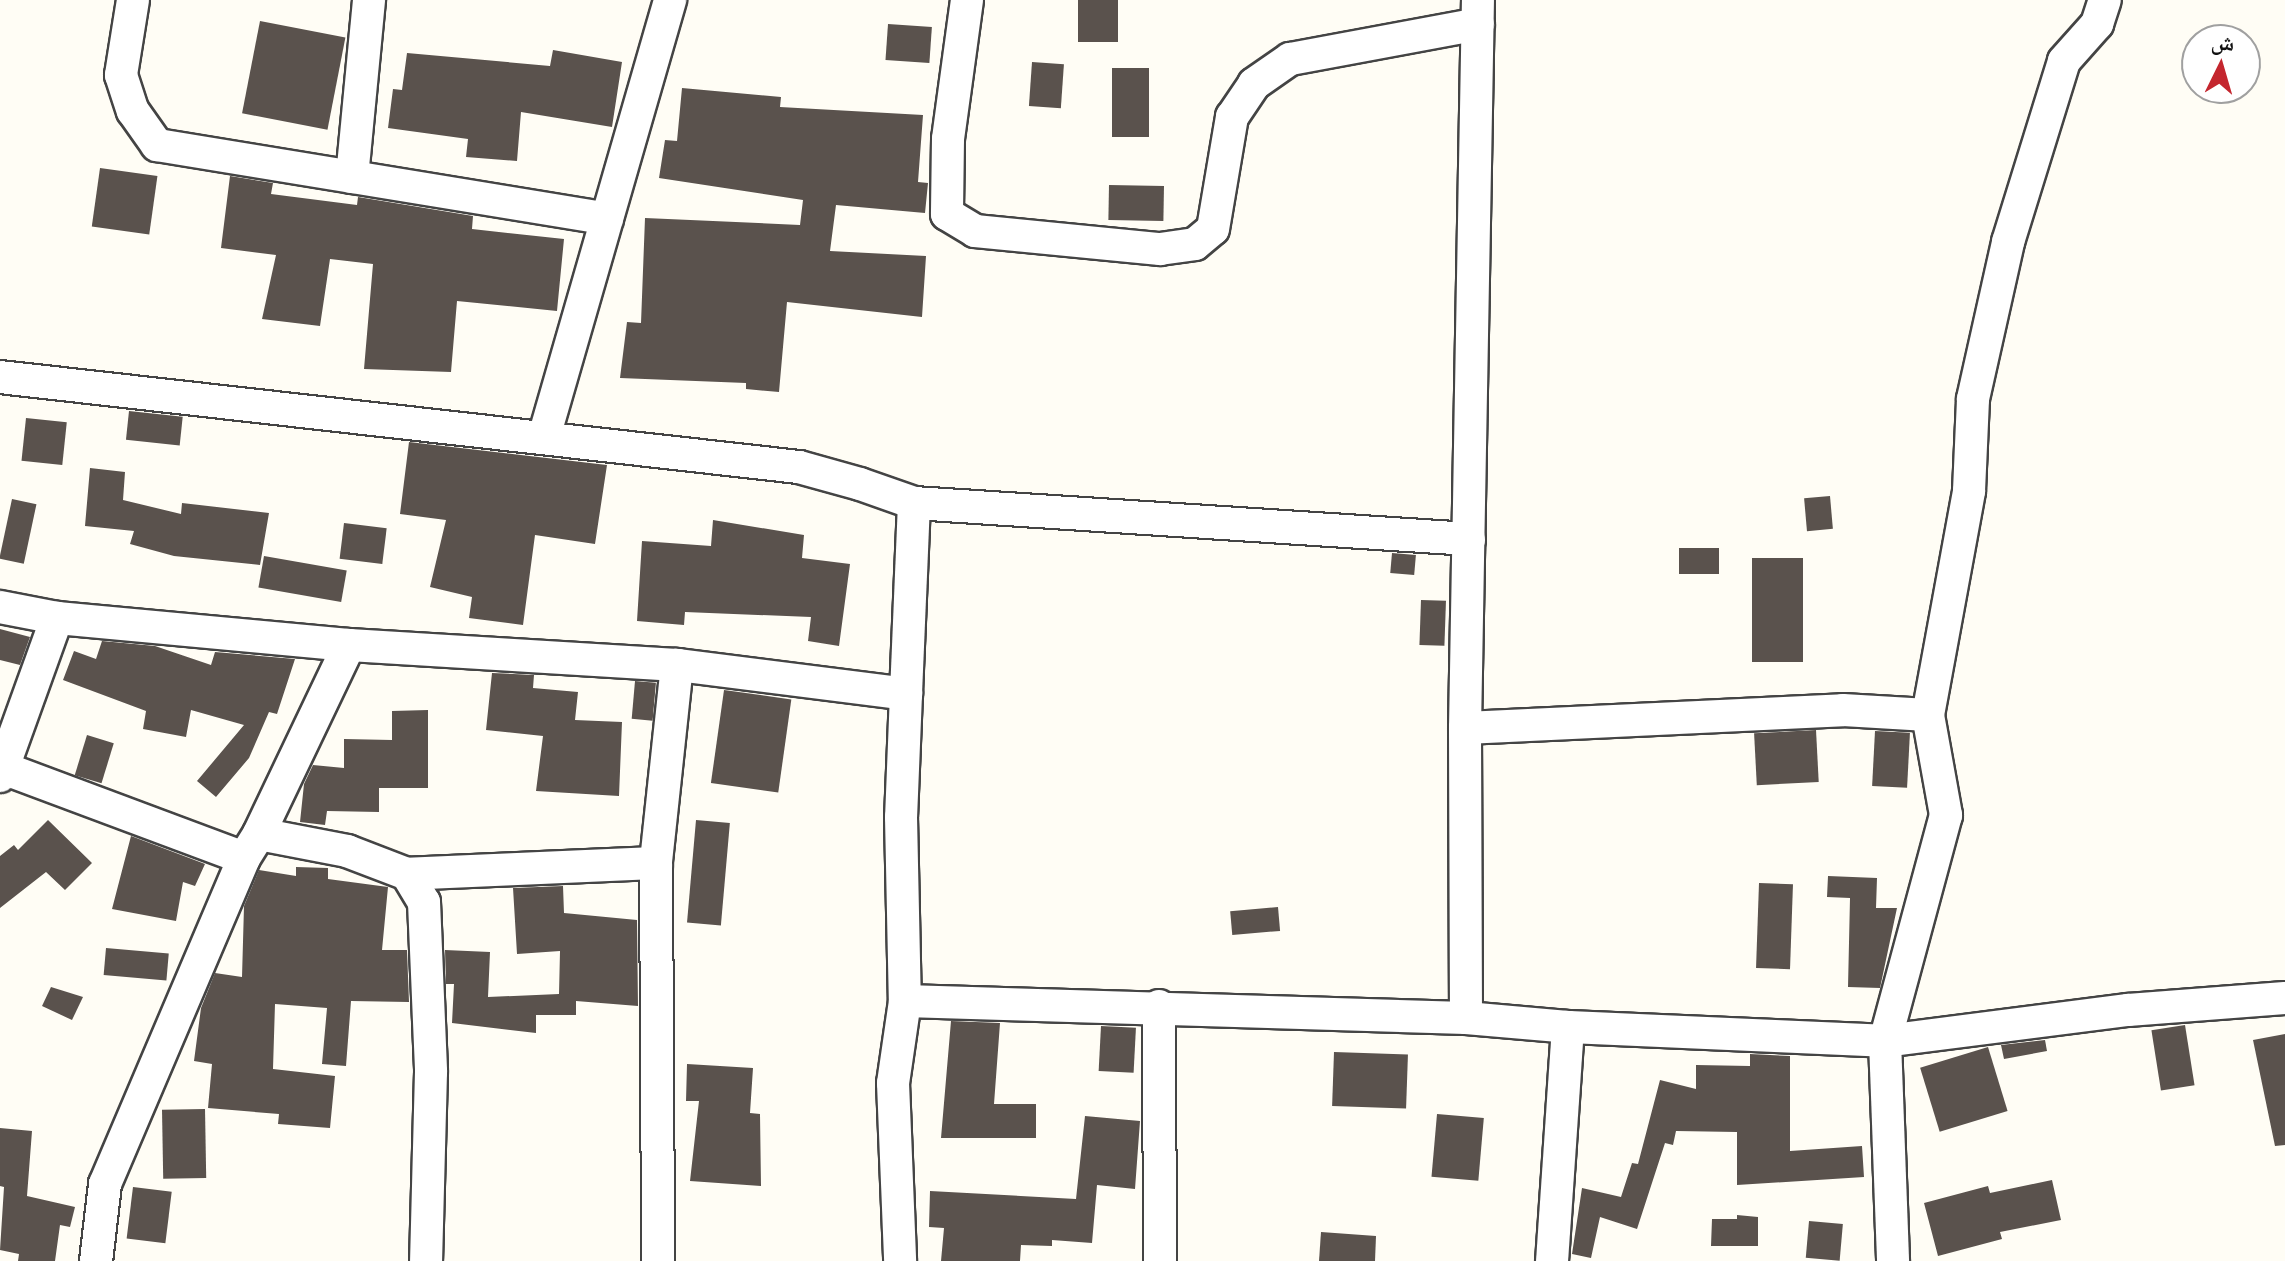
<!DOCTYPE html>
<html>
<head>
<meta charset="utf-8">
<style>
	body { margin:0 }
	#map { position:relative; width:2285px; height:1261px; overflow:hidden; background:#fffdf5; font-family:Lora,"Noto Naskh Arabic",serif }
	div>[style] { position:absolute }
	.building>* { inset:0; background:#5a524d; transform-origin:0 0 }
	.roads { filter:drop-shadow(2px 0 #444) drop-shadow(-2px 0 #444) drop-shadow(0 2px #444) drop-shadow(0 -2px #444) }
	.minor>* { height:32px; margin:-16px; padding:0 16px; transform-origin:16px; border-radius:16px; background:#fff }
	span { translate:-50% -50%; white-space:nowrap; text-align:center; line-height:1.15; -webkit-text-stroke:8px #fff; paint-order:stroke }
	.north { position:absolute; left:2181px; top:24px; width:80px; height:80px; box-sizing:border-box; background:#fff; border:2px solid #a0a0a0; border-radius:50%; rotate:5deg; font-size:22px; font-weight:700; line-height:32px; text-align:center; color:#111 }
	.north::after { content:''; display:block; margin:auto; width:28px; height:36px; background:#c4262e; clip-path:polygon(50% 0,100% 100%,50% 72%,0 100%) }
</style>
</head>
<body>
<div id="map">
	<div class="building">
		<div style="left:1078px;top:0;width:40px;height:42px"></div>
		<div style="left:260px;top:21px;width:87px;height:94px;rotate:11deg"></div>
		<div style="left:888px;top:24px;width:44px;height:36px;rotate:4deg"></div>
		<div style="clip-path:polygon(553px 50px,622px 62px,612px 127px,521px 112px,517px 161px,466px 157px,468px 139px,388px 128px,393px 89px,402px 90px,407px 53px,550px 66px)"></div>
		<div style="left:1032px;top:62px;width:32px;height:44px;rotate:4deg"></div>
		<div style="left:1112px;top:68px;width:37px;height:69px"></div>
		<div style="clip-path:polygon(682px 88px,781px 97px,780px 107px,923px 115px,918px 182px,928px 183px,925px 213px,836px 205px,830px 251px,926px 256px,922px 317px,787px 302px,779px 392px,746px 389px,746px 383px,620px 378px,627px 322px,641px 323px,645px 218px,800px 225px,803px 200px,659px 178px,665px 140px,677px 141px)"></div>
		<div style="left:100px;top:168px;width:58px;height:59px;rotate:8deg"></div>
		<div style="clip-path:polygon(230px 176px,273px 183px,271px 194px,357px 205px,358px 197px,473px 216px,472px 229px,564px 239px,557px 311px,457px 301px,451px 372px,364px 369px,373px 264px,330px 259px,320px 326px,262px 319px,276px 255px,221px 248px)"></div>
		<div style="left:1109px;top:185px;width:55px;height:35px;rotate:1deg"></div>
		<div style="left:129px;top:411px;width:54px;height:29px;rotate:6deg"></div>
		<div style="left:26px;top:418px;width:41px;height:43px;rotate:6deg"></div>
		<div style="clip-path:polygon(409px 442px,607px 465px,595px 544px,535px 535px,523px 625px,469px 618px,472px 597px,430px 587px,446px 520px,400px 514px)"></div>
		<div style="clip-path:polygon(90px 468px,125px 472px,123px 500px,181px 514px,182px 503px,269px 513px,260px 565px,174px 556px,130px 544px,134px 531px,85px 526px)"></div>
		<div style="left:1830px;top:496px;width:33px;height:26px;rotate:85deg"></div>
		<div style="left:12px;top:499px;width:25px;height:61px;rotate:12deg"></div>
		<div style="clip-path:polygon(713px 520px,804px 535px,802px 558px,850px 564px,839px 646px,808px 641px,811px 617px,685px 612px,684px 625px,637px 621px,642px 541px,711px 546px)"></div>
		<div style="left:344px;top:523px;width:43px;height:36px;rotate:7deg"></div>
		<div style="left:1679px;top:548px;width:40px;height:26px"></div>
		<div style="left:1392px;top:553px;width:24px;height:20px;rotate:5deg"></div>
		<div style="left:264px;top:556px;width:84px;height:32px;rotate:10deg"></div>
		<div style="left:1803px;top:558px;width:104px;height:51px;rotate:90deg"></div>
		<div style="left:1421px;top:600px;width:25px;height:45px;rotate:2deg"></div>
		<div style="clip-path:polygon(0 629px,30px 637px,20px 665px,0 660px)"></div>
		<div style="clip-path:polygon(102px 641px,155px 646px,211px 665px,215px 652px,295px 659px,277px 714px,269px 712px,249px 758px,216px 797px,197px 781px,244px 725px,191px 710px,186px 737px,143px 729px,146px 711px,63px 680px,74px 651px,96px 659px)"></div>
		<div style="clip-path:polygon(492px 673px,534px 675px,533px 688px,578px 692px,575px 720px,622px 722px,619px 796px,536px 791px,543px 736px,486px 730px)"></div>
		<div style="left:635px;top:681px;width:21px;height:38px;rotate:5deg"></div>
		<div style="left:724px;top:690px;width:68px;height:94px;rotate:8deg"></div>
		<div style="clip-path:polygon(428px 710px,428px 788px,379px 788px,379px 812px,327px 811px,325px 825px,300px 822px,304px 784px,313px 765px,344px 768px,344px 739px,392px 740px,392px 711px)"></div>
		<div style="left:1816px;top:730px;width:52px;height:62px;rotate:87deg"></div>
		<div style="left:1875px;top:731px;width:35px;height:55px;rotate:3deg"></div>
		<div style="left:87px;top:735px;width:28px;height:42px;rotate:17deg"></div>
		<div style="clip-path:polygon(48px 820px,92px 863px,65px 890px,46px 872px,0 908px,0 856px,14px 845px,18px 850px)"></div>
		<div style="left:696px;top:820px;width:34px;height:103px;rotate:5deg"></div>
		<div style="clip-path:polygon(131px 836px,205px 864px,195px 886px,183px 882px,176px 921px,112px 909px)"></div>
		<div style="clip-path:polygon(296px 867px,328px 868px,328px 879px,388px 887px,382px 950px,407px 950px,409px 1002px,351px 1001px,346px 1066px,322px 1064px,327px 1008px,275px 1004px,273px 1069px,335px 1076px,330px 1128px,278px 1124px,279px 1114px,208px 1108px,212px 1064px,194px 1061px,201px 1008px,215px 973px,242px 977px,244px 906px,259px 870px,296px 876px)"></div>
		<div style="clip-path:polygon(1828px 876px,1877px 878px,1876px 908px,1897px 908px,1880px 988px,1848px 987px,1850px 898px,1827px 897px)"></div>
		<div style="left:1759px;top:883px;width:34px;height:85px;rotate:2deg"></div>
		<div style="clip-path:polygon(563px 886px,564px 913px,637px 920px,638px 1006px,576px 1001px,576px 1015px,536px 1015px,536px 1033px,452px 1023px,454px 984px,446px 984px,445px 950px,490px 952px,488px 997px,559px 994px,560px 951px,517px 954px,513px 888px)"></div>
		<div style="left:1278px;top:907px;width:24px;height:48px;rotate:85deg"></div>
		<div style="left:106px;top:948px;width:63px;height:27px;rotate:5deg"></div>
		<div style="clip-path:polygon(51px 987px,83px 997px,72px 1020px,42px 1006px)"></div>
		<div style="clip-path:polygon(951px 1021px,1000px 1023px,994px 1104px,1036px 1104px,1036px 1138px,941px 1138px)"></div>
		<div style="left:2185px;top:1025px;width:61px;height:34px;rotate:81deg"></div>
		<div style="left:1101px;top:1026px;width:35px;height:45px;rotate:3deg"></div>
		<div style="clip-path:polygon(2285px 1034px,2285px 1145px,2275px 1146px,2253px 1040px)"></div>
		<div style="clip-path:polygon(2045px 1040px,2047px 1051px,2004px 1059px,2001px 1045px)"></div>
		<div style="left:1988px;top:1047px;width:67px;height:71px;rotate:73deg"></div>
		<div style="left:1334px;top:1052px;width:74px;height:54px;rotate:2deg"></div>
		<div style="clip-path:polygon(1750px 1054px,1790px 1056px,1790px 1151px,1862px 1146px,1864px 1177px,1737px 1185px,1737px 1132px,1676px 1131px,1673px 1145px,1665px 1143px,1637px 1229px,1600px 1217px,1591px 1258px,1572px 1254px,1582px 1188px,1621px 1197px,1632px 1163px,1638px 1164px,1660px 1080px,1696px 1089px,1696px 1065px,1750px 1066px)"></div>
		<div style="clip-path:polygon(687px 1064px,753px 1068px,750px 1113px,760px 1114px,761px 1186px,690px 1181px,699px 1101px,686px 1101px)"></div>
		<div style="left:205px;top:1109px;width:69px;height:43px;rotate:89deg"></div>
		<div style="left:1437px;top:1114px;width:47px;height:63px;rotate:5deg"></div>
		<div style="clip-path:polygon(1085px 1116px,1140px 1121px,1135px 1189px,1097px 1185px,1092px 1243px,1052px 1240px,1052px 1246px,1021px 1245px,1020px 1261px,941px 1261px,944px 1228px,929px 1227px,930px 1191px,1076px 1199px)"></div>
		<div style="clip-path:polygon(0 1128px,32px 1131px,27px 1196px,75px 1207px,70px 1227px,60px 1225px,55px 1261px,18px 1261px,19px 1254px,0 1250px,4px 1187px,0 1186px)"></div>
		<div style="clip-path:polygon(2052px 1180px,2061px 1220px,2000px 1232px,2002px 1239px,1938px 1256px,1924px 1203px,1988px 1186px,1990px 1193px)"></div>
		<div style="left:133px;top:1187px;width:39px;height:52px;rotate:7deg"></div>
		<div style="clip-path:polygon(1737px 1215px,1758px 1217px,1758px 1246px,1711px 1246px,1712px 1219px,1737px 1219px)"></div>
		<div style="left:1809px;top:1221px;width:34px;height:37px;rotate:5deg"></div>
		<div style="clip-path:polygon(1321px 1232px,1376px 1236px,1375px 1261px,1319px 1261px)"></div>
	</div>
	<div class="roads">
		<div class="minor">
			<div style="left:133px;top:0;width:76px;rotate:99.1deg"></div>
			<div style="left:121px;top:75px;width:38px;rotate:72deg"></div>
			<div style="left:133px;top:111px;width:42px;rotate:54.8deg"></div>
			<div style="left:157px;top:145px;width:456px;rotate:9.3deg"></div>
			<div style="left:967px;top:0;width:140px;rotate:97.8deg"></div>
			<div style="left:948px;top:139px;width:75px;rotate:90.8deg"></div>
			<div style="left:947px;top:214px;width:33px;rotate:31deg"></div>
			<div style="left:975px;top:231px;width:186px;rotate:5.6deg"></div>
			<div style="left:1160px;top:249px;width:35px;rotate:-8deg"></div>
			<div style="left:1195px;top:244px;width:23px;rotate:-40deg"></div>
			<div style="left:1213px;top:229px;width:114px;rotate:-80.4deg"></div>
			<div style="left:1232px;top:117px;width:40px;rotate:-56deg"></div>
			<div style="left:1254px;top:84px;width:44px;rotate:-34.8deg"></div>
			<div style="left:1290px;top:59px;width:191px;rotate:-10.5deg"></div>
			<div style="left:352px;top:177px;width:178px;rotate:-84.5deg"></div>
			<div style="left:0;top:377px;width:804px;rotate:6.43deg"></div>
			<div style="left:799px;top:467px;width:63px;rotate:15.6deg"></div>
			<div style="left:860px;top:484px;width:57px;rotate:19.4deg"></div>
			<div style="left:914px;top:503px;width:191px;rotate:92.4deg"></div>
			<div style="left:544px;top:437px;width:455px;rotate:-73.9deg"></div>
			<div style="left:914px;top:503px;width:556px;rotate:3.71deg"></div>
			<div style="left:0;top:607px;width:58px;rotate:10.9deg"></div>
			<div style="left:349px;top:645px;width:329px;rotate:3.5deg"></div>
			<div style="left:677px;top:665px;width:199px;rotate:96.1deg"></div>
			<div style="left:656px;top:863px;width:249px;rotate:177.5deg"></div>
			<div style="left:677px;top:665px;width:231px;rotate:7.2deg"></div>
			<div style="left:906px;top:694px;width:123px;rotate:92.3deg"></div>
			<div style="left:901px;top:817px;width:184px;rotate:88.8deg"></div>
			<div style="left:905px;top:1001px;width:83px;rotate:98.3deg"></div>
			<div style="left:893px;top:1083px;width:178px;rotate:87.7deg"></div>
			<div style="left:1928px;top:715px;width:102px;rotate:79.8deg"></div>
			<div style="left:1946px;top:815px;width:234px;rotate:105.1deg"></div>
			<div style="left:1885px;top:1041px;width:245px;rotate:-7.3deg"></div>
			<div style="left:2128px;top:1010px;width:157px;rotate:-4.4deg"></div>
			<div style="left:1465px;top:728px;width:378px;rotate:-2.7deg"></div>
			<div style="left:1843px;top:710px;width:85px;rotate:3.4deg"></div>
			<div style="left:1928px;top:715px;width:228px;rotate:-79.6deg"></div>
			<div style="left:1969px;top:491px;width:92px;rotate:-87.5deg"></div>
			<div style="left:1973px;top:399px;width:161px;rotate:-77.4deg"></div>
			<div style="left:2008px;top:242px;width:189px;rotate:-72.8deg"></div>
			<div style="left:2064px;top:61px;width:50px;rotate:-48.3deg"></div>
			<div style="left:2097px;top:24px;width:25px;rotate:-72deg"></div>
			<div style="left:3px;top:768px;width:257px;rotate:20.5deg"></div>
			<div style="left:0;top:776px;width:168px;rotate:-70.2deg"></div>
			<div style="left:57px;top:618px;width:293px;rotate:5.3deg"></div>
			<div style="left:349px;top:645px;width:209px;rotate:115.5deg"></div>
			<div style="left:259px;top:834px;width:90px;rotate:10.9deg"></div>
			<div style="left:347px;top:851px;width:64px;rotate:21deg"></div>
			<div style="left:407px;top:874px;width:33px;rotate:59deg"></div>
			<div style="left:424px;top:902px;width:170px;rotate:87.6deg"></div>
			<div style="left:431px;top:1072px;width:189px;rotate:91.5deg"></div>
			<div style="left:656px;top:863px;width:398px;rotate:89.7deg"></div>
			<div style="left:905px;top:1001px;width:561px;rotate:1.74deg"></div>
			<div style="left:1466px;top:1018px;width:102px;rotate:5deg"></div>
			<div style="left:1568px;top:1027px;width:235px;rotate:93.9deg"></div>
			<div style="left:1159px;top:1006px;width:255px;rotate:89.8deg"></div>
			<div style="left:1466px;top:1018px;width:290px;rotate:-90.2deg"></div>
			<div style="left:1465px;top:728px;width:728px;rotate:-88.98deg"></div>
			<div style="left:1568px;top:1027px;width:317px;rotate:2.5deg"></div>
			<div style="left:1885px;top:1041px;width:220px;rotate:87.9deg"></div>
			<div style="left:96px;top:1261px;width:78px;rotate:-83.3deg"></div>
			<div style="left:105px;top:1184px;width:354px;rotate:-66.9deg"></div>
			<div style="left:244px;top:858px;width:28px;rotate:-58deg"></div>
		</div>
	</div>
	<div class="north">ش</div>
</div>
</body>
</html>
